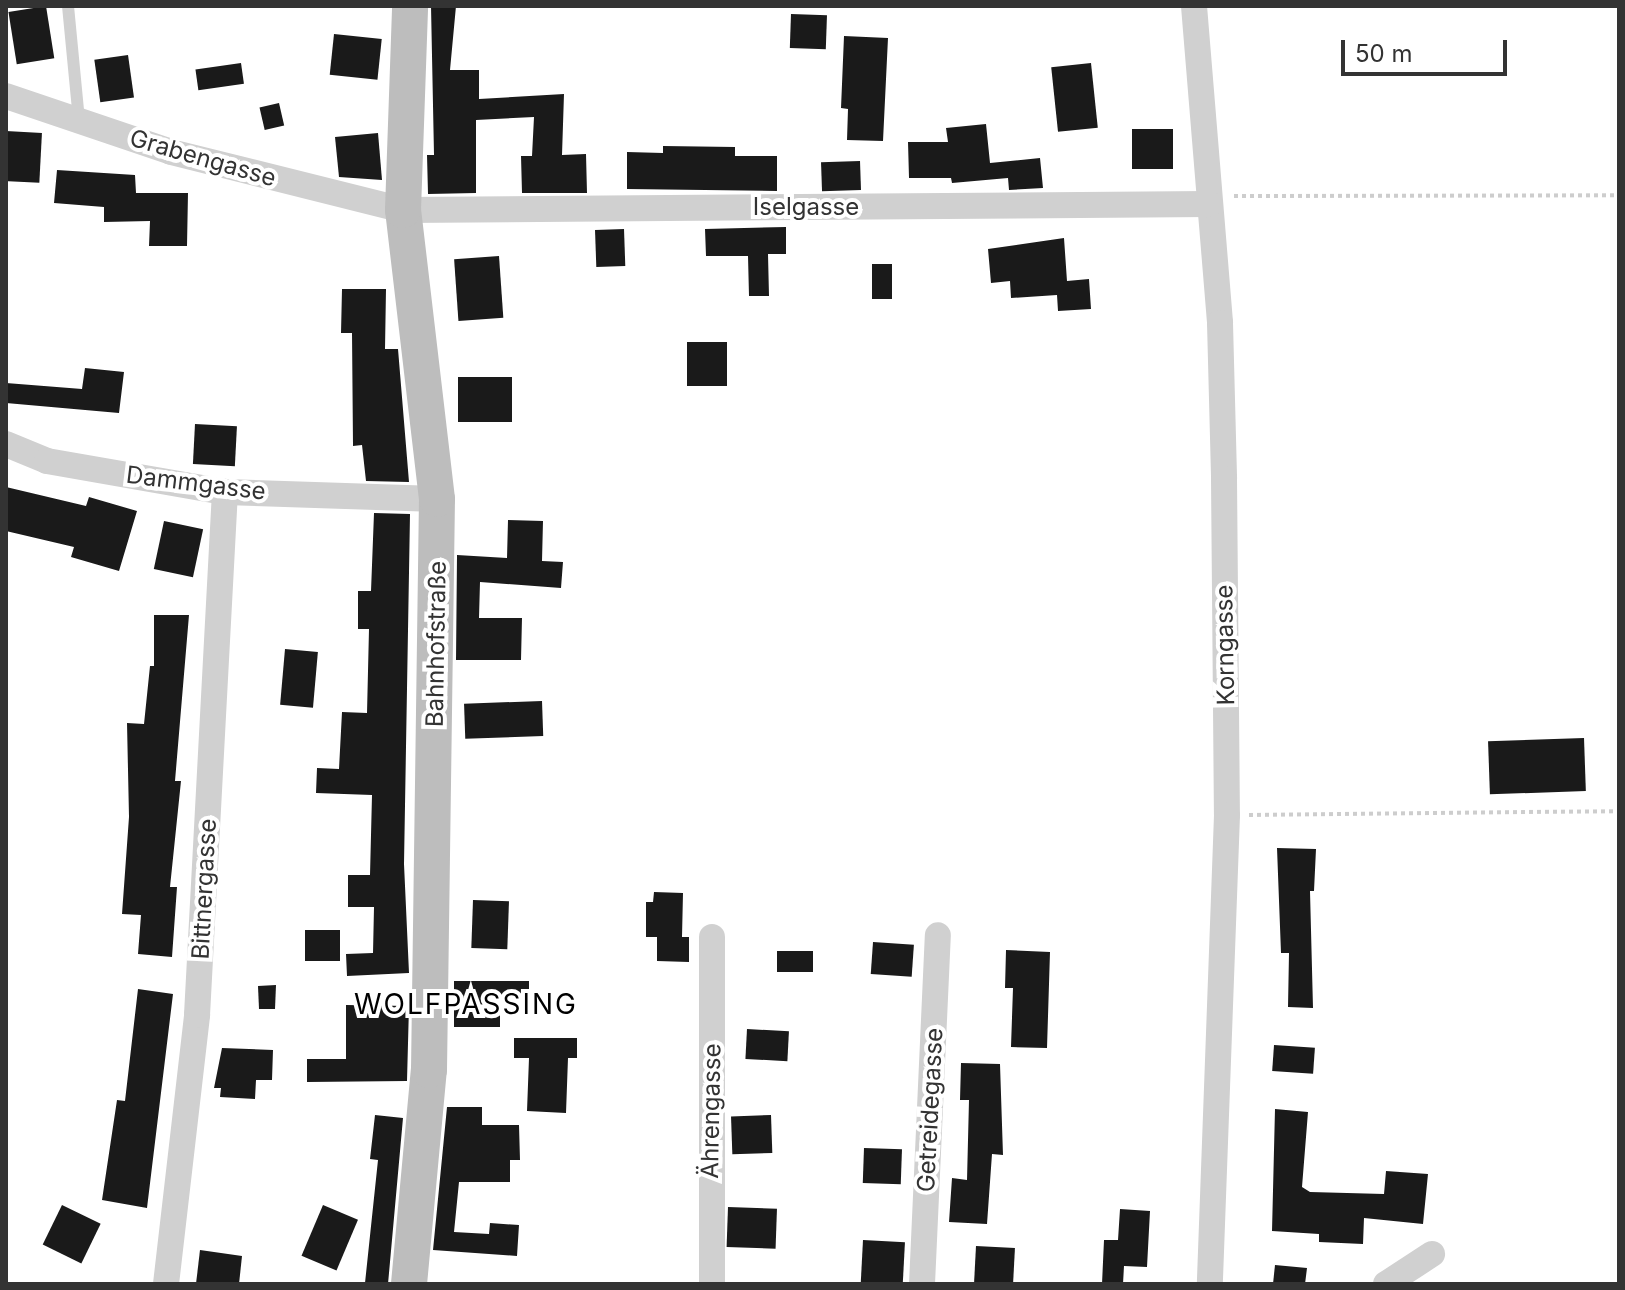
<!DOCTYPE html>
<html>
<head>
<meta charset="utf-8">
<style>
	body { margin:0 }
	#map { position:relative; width:1625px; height:1290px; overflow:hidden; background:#fff; font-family:Inter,sans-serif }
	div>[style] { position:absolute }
	.building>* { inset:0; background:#1a1a1a; transform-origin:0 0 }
	.path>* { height:4px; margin-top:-2px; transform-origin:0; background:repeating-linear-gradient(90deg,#cdcdcd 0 4px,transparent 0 8px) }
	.lane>* { height:12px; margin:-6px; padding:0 6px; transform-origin:6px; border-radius:6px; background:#d0d0d0 }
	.street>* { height:26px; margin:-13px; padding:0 13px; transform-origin:13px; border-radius:13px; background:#d0d0d0 }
	.secondary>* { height:36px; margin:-18px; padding:0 18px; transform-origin:18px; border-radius:18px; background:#bdbdbd }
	span { translate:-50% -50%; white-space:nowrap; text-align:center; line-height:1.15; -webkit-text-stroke:8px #fff; paint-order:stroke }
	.street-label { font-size:24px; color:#333 }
	.quarter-label { font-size:28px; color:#000; letter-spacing:2px }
	.frame { position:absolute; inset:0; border:8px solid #333; pointer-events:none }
	.scale { position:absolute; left:1341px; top:40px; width:166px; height:36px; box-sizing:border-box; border:4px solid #333; border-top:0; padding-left:10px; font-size:24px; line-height:28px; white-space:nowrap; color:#333; -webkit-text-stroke:6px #fff; paint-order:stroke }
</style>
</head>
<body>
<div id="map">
	<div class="building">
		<div style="left:46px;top:6px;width:53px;height:38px;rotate:81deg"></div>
		<div style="clip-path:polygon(431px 6px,456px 6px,450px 70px,479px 70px,479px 99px,564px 94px,562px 155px,586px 154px,587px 193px,522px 193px,521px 156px,532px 156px,534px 117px,476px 120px,476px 193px,428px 194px,427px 155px,434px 155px)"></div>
		<div style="left:791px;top:14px;width:36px;height:34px;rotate:2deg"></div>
		<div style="left:334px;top:34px;width:48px;height:41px;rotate:6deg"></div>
		<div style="clip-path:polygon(844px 36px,888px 38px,883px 141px,847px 140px,848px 109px,841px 108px)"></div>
		<div style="left:128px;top:55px;width:43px;height:34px;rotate:82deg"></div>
		<div style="left:241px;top:63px;width:21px;height:46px;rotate:82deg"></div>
		<div style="left:1091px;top:63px;width:65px;height:40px;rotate:84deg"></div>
		<div style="left:279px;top:103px;width:23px;height:20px;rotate:77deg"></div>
		<div style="clip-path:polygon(986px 124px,990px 163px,1040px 158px,1043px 188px,1009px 190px,1008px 178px,952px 183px,951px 178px,909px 178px,908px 142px,948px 142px,946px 128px)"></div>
		<div style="left:1132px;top:129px;width:41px;height:40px"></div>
		<div style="left:6px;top:131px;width:36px;height:50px;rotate:3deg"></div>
		<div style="clip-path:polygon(378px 133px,382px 180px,339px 177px,335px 137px)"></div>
		<div style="clip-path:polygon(663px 146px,735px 147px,735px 156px,777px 156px,777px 191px,627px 189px,627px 152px,663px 153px)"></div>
		<div style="left:860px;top:161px;width:29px;height:39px;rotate:88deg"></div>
		<div style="clip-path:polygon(57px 170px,135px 175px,136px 193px,188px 193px,187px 246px,149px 246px,150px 221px,104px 222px,104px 207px,54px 203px)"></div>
		<div style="clip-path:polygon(786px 227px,786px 254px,768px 254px,769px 296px,749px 296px,748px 256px,706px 256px,705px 229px)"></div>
		<div style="left:624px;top:229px;width:37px;height:29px;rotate:88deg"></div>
		<div style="clip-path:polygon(1064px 238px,1067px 281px,1089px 279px,1091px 309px,1058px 311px,1057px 295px,1011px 298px,1010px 281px,991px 283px,988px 249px)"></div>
		<div style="left:499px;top:256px;width:62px;height:45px;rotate:86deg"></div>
		<div style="left:872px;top:264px;width:20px;height:35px"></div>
		<div style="clip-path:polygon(342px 289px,386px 289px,385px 349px,398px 349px,409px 482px,366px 481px,362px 445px,353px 446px,352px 333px,341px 333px)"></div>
		<div style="left:687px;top:342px;width:40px;height:44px"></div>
		<div style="clip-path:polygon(85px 368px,124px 372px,119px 413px,6px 403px,6px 383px,82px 389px)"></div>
		<div style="left:458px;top:377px;width:54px;height:45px"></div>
		<div style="left:195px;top:424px;width:42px;height:40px;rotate:3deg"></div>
		<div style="clip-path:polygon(6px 487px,86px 506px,89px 497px,137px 511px,119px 571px,71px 557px,74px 547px,6px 531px)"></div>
		<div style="clip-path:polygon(374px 513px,410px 514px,404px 864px,409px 973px,347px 976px,346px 954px,373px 953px,374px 907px,348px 907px,348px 875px,370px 875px,372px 795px,316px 793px,317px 768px,339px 769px,342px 712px,367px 713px,369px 629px,358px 629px,358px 591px,371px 591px)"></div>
		<div style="clip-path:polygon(508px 520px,543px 521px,542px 561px,563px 562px,561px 588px,480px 582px,479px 618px,522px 618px,521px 660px,456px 660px,457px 555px,507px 558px)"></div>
		<div style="left:164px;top:521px;width:40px;height:49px;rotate:12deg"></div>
		<div style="clip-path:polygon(154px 615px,189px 615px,175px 781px,181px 781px,170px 887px,177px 887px,172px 957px,138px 954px,141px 915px,122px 914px,129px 817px,127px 723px,144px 724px,150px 666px,154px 666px)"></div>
		<div style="left:285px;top:649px;width:33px;height:56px;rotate:5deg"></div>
		<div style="left:542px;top:701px;width:35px;height:78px;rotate:88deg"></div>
		<div style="left:1584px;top:738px;width:53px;height:96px;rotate:88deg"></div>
		<div style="clip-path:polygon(1277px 848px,1316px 849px,1314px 891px,1310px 891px,1313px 1008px,1288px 1007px,1289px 953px,1281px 953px)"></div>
		<div style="clip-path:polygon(654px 892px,683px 893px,682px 937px,689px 937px,689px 962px,657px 961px,657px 937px,646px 937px,646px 902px,653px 902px)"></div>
		<div style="left:473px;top:900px;width:36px;height:48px;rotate:2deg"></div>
		<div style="left:340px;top:930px;width:31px;height:35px;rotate:90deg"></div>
		<div style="left:873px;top:942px;width:41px;height:32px;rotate:4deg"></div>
		<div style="clip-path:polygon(1006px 950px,1050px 952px,1047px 1048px,1011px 1047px,1013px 988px,1005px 988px)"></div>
		<div style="left:777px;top:951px;width:36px;height:21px"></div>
		<div style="clip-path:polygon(454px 981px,529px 981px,529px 1001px,500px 1000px,500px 1027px,454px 1027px)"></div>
		<div style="clip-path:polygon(276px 985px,275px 1009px,259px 1009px,258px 986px)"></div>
		<div style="clip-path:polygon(138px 989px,173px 994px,147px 1208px,102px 1200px,117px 1100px,125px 1101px)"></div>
		<div style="clip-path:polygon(346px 1005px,409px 1006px,407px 1081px,307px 1082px,307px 1059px,346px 1059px)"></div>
		<div style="left:747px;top:1029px;width:42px;height:30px;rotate:3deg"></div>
		<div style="clip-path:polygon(514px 1038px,577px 1038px,577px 1058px,568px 1058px,566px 1113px,527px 1111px,529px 1058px,514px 1058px)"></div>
		<div style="left:1274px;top:1045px;width:41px;height:26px;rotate:4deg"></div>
		<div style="clip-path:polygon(222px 1048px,273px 1050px,272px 1080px,256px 1080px,255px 1099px,220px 1097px,221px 1088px,214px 1088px)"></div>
		<div style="clip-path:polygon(961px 1063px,1000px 1064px,1003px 1155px,992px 1154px,987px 1224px,949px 1222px,952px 1178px,967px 1180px,969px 1100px,960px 1100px)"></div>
		<div style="clip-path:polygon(447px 1107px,482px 1107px,482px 1125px,519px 1125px,520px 1160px,510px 1160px,510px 1182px,459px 1182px,454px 1232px,489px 1234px,490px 1223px,519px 1225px,517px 1256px,433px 1250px)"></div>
		<div style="clip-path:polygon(1275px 1109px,1308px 1112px,1302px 1187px,1310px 1192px,1384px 1194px,1386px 1171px,1428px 1174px,1423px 1224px,1364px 1218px,1363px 1244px,1319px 1242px,1319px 1234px,1272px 1231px)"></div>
		<div style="clip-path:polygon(375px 1115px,403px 1118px,388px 1284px,365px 1283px,378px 1160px,370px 1159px)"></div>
		<div style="left:771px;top:1115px;width:38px;height:40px;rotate:88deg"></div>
		<div style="left:864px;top:1148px;width:38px;height:35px;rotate:2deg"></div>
		<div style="left:62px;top:1205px;width:43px;height:44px;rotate:26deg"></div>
		<div style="left:323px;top:1205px;width:38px;height:55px;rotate:23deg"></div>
		<div style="left:728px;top:1207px;width:49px;height:40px;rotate:2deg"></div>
		<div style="clip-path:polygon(1120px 1209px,1150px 1211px,1147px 1267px,1124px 1266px,1123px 1284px,1102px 1284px,1104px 1240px,1118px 1240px)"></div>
		<div style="left:863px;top:1240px;width:42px;height:44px;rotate:3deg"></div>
		<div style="left:976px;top:1246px;width:39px;height:38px;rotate:3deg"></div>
		<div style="clip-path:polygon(200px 1250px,242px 1256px,239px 1284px,196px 1284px)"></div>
		<div style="clip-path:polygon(1275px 1265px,1307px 1268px,1305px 1284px,1273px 1284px)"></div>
	</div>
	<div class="path">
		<div style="left:1234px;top:196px;width:385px;rotate:-0.1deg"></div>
		<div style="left:1249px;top:815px;width:370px;rotate:-0.6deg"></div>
	</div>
	<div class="lane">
		<div style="left:68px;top:6px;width:116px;rotate:84.5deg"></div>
	</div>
	<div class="street">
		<div style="left:1194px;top:6px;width:318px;rotate:85.3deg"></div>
		<div style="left:1220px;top:323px;width:156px;rotate:88.5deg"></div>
		<div style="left:1224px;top:479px;width:336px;rotate:89.5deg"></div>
		<div style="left:1227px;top:815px;width:469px;rotate:92.1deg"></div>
		<div style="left:6px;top:96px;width:174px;rotate:18.7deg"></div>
		<div style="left:171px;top:152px;width:239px;rotate:14deg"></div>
		<div style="left:403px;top:210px;width:806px;rotate:-0.43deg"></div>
		<div style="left:6px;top:444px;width:44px;rotate:22.5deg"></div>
		<div style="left:47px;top:461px;width:181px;rotate:9.9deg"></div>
		<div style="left:225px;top:492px;width:212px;rotate:1.9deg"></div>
		<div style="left:166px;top:1284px;width:271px;rotate:-83.4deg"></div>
		<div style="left:197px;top:1015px;width:524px;rotate:-86.94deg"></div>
		<div style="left:712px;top:1284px;width:347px;rotate:-90deg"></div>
		<div style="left:922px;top:1284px;width:349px;rotate:-87.4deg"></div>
		<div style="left:1386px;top:1284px;width:55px;rotate:-33.1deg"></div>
	</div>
	<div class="secondary">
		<div style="left:409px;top:1284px;width:215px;rotate:-84.7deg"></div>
		<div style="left:429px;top:1070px;width:571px;rotate:-89.2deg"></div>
		<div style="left:437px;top:499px;width:291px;rotate:-96.7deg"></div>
		<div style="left:403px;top:210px;width:204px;rotate:-88deg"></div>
	</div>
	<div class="street-label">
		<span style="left:203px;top:158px;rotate:16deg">Grabengasse</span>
		<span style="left:806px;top:207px">Iselgasse</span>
		<span style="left:196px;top:483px;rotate:7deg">Dammgasse</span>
		<span style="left:436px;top:644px;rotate:-89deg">Bahnhofstraße</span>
		<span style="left:1225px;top:645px;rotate:-91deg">Korngasse</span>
		<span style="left:204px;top:889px;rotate:-87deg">Bittnergasse</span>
		<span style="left:930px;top:1110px;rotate:-87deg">Getreidegasse</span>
		<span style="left:711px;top:1111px;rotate:-89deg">Ährengasse</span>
	</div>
	<div class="quarter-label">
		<span style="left:466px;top:1004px">WOLFPASSING</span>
	</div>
	<div class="frame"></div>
	<div class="scale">50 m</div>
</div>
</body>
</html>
